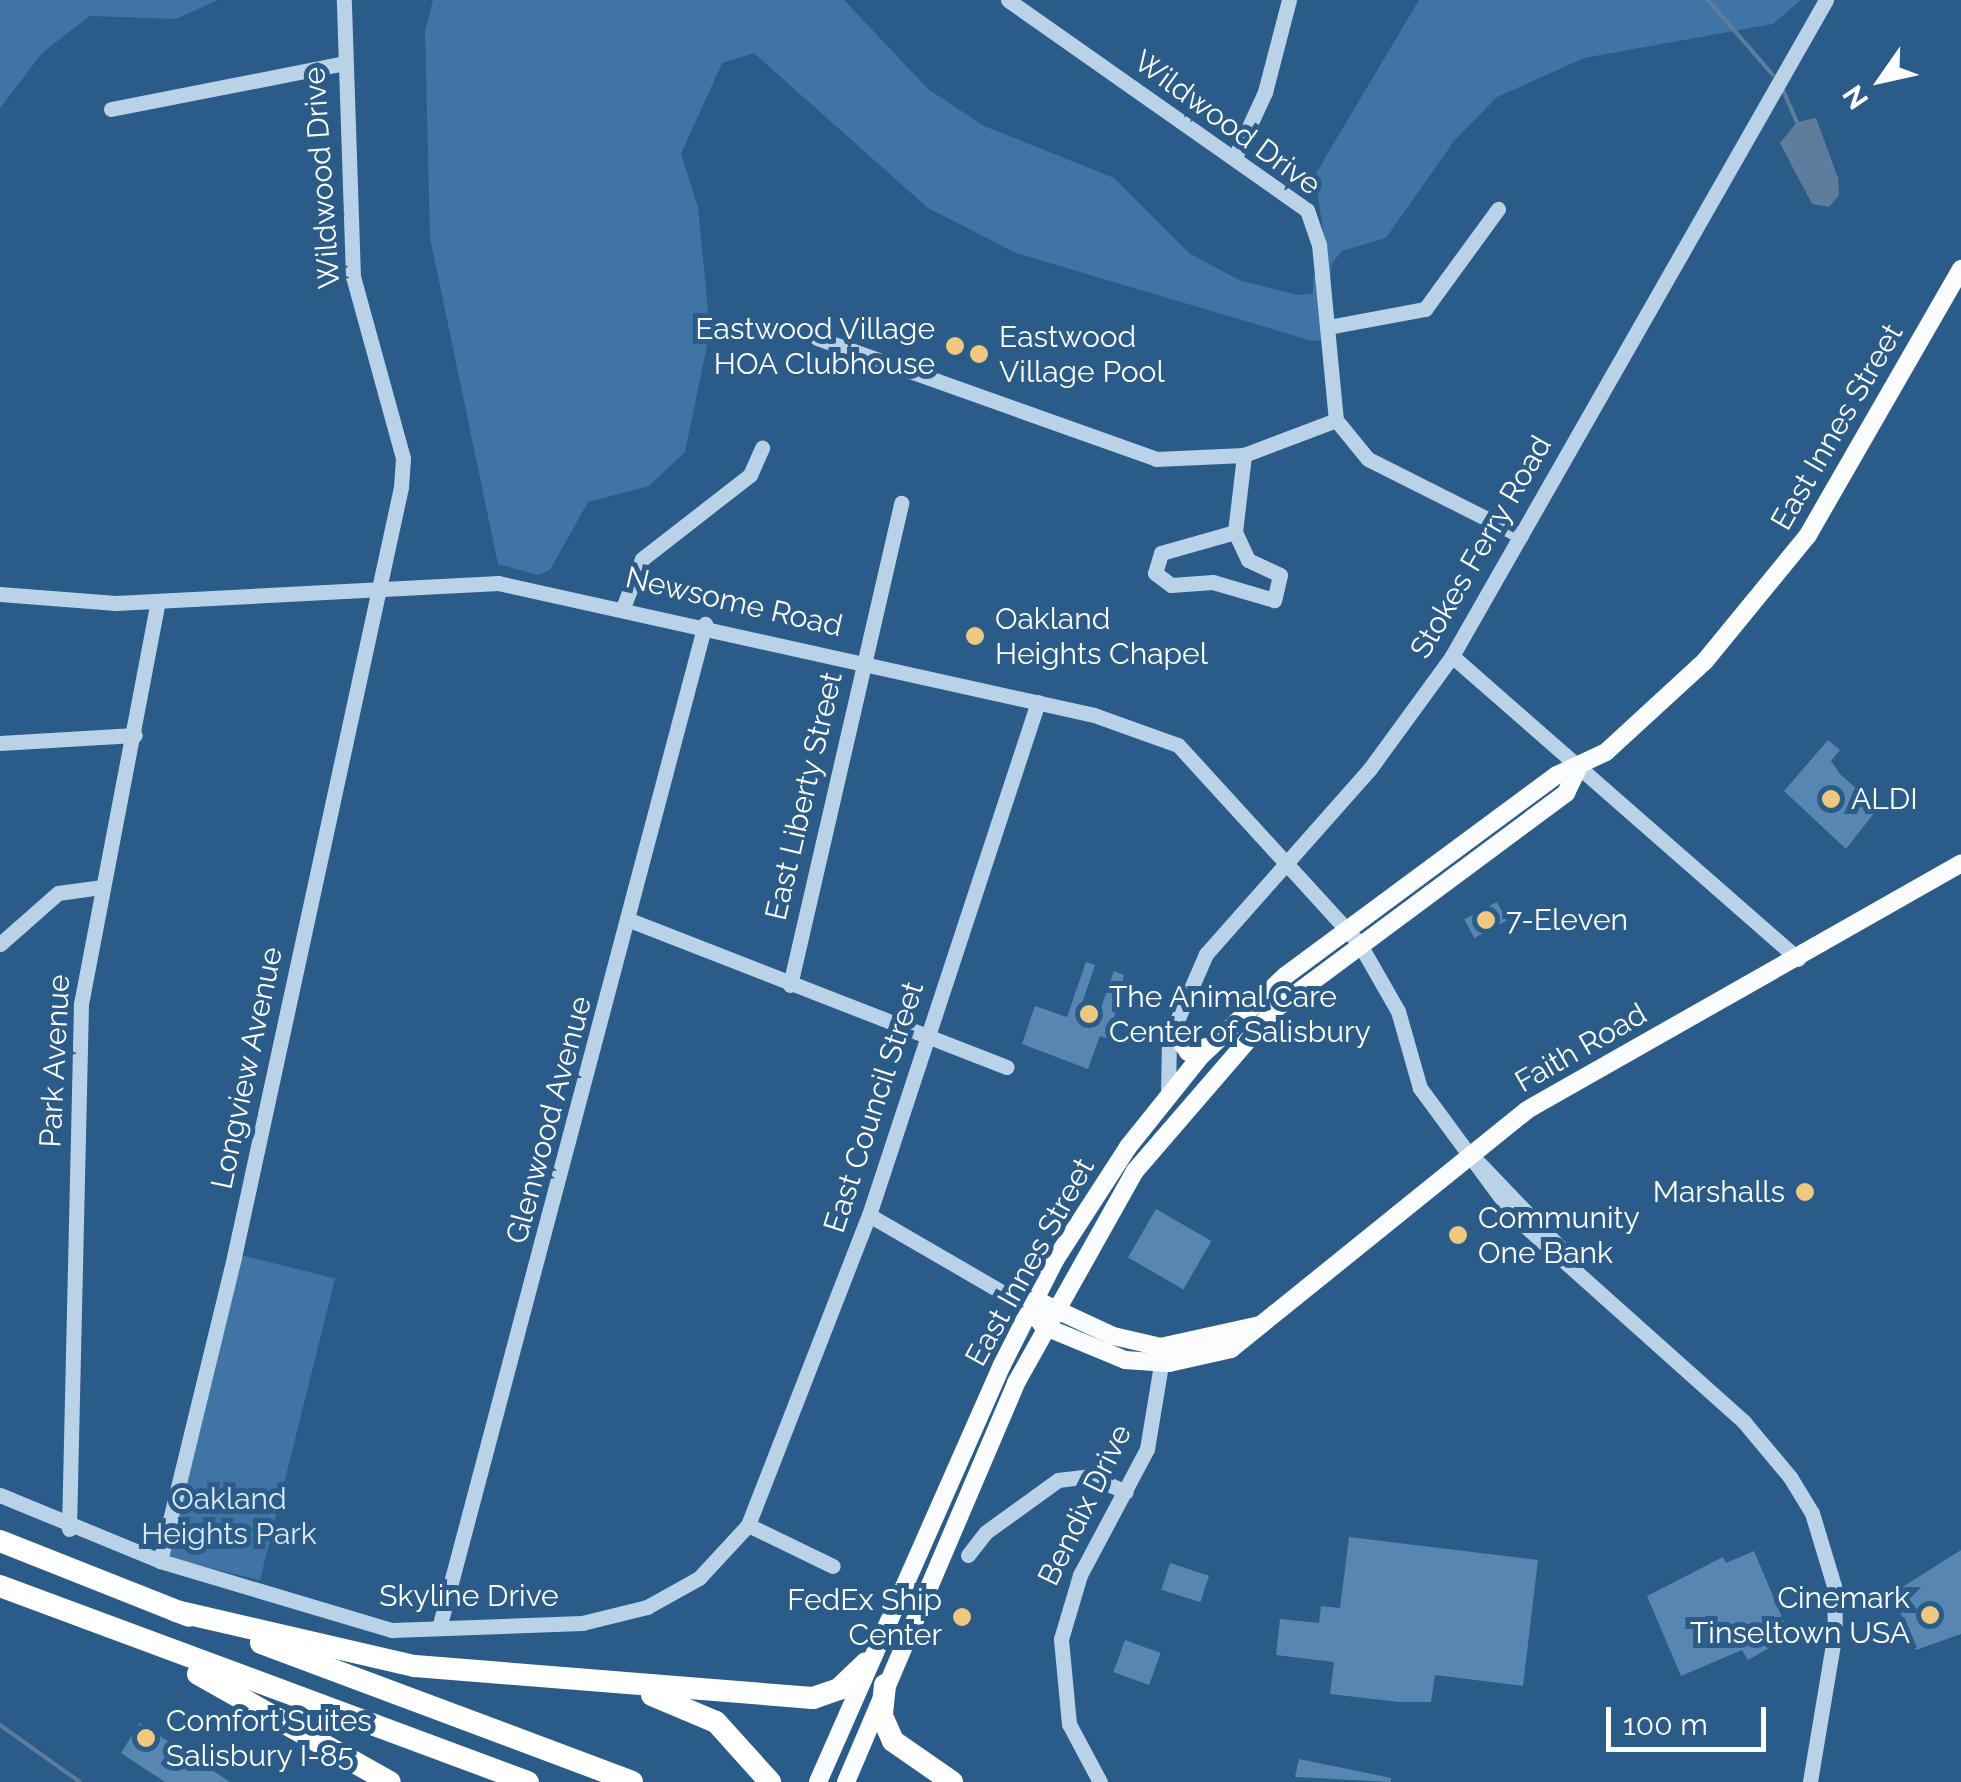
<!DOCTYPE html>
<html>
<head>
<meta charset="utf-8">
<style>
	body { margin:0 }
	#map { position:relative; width:1961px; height:1782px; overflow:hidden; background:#2b5b88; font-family:Raleway,sans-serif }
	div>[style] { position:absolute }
	.green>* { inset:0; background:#4074a4; transform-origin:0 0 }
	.water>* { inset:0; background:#5e7d9c }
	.stream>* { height:4px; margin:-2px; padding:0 2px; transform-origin:2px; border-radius:2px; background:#5e7d9c }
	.building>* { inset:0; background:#5786b1; transform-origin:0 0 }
	.minor>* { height:15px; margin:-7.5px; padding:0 7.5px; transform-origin:7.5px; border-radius:7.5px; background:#b9d2e8 }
	.major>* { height:18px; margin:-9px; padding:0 9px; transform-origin:9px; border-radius:9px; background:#fafcfe }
	.highway>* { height:22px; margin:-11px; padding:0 11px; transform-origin:11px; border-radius:11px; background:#fff }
	.dots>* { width:28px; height:28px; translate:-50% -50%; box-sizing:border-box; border:5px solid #2b5b88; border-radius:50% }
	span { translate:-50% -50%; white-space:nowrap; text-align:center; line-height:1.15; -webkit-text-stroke:10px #2b5b88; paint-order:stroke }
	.street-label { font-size:30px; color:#fff }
	.poi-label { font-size:30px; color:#fff }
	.right { translate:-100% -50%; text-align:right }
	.left { translate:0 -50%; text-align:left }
	.park-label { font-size:30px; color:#dceaf7 }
	.north { position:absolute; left:1831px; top:30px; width:100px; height:100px; -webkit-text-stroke:8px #2b5b88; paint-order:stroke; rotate:236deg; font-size:28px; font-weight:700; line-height:40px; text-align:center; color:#fff }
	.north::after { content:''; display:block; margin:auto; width:35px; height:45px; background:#fff; clip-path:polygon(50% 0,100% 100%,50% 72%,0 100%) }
	.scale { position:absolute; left:1606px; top:1707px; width:160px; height:45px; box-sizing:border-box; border:5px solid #fff; border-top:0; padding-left:12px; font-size:30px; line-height:35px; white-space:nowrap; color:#fff; -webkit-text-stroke:8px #2b5b88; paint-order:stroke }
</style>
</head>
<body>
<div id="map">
	<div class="green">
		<div style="clip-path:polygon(0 0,218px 0,176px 19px,90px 16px,43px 52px,0 108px)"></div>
		<div style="clip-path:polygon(433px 0,844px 0,928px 89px,984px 126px,1114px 178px,1189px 253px,1239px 280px,1298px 295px,1313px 293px,1313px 277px,1327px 259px,1315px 175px,1419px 0,1801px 0,1773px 24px,1584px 58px,1497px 97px,1454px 141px,1386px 238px,1342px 251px,1332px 263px,1323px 340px,1312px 341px,1016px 253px,928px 208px,754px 53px,722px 63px,681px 154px,698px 207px,710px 331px,685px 452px,649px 486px,588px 502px,550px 570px,538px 575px,498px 564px,430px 238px,425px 31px)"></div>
		<div style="left:241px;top:1255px;width:97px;height:311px;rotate:14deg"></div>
	</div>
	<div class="water">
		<div style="clip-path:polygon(1816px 118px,1838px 178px,1839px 195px,1829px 207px,1812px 204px,1780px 143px,1797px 122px)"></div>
	</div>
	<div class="stream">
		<div style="left:1708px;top:0;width:99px;rotate:49.1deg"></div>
		<div style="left:1783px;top:90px;width:40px;rotate:66.6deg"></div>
		<div style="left:0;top:1725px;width:98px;rotate:35.5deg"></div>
	</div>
	<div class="building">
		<div style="clip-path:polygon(1828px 740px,1840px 750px,1831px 761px,1840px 774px,1878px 808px,1846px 849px,1784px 791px)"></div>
		<div style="left:1497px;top:902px;width:21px;height:37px;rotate:62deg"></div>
		<div style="clip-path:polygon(1086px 962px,1095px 965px,1081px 1006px,1099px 1013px,1114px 971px,1124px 975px,1109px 1039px,1100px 1036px,1088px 1069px,1022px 1044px,1035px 1006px,1067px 1017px)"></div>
		<div style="left:1156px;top:1209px;width:64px;height:56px;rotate:30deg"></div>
		<div style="clip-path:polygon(1349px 1537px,1538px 1560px,1523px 1686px,1435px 1675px,1431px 1702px,1399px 1702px,1330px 1694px,1334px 1662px,1276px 1655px,1280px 1619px,1319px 1623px,1321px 1606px,1340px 1608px)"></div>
		<div style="clip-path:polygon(1961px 1550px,1961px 1634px,1916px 1650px,1890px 1595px)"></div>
		<div style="clip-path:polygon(1754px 1551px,1790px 1636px,1748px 1660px,1742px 1650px,1681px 1676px,1647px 1596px,1723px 1557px,1726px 1563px)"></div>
		<div style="left:1170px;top:1563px;width:41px;height:28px;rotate:18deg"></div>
		<div style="left:1125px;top:1640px;width:38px;height:34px;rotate:20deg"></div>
		<div style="clip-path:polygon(140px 1723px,230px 1782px,165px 1782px,121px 1753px)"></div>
		<div style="clip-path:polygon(1299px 1759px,1391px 1778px,1391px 1782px,1295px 1777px)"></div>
	</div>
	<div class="minor">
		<div style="left:1008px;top:0;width:365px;rotate:35.1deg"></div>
		<div style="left:1307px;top:210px;width:36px;rotate:71deg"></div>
		<div style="left:1319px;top:244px;width:177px;rotate:84.5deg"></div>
		<div style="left:1336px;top:420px;width:50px;rotate:50.6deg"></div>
		<div style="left:1368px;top:459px;width:171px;rotate:26.7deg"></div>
		<div style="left:111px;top:109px;width:234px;rotate:-11.1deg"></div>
		<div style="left:1235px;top:157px;width:72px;rotate:-65.2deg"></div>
		<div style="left:1265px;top:92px;width:95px;rotate:-75.4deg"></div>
		<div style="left:1328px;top:327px;width:99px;rotate:-10.5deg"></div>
		<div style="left:1425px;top:309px;width:124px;rotate:-53.9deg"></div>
		<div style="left:817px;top:338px;width:360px;rotate:19.6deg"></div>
		<div style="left:1156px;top:459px;width:88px;rotate:-2.6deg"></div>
		<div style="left:1244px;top:455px;width:98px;rotate:-20.8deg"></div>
		<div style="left:1235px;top:532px;width:31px;rotate:65deg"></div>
		<div style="left:1248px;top:560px;width:35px;rotate:25deg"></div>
		<div style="left:1280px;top:575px;width:26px;rotate:103deg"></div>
		<div style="left:1274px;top:600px;width:64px;rotate:-163.6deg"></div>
		<div style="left:1213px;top:582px;width:42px;rotate:175.9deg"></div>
		<div style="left:1171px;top:585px;width:20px;rotate:-143deg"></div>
		<div style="left:1155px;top:573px;width:21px;rotate:-73deg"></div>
		<div style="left:1161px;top:553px;width:77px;rotate:-15.8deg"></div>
		<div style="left:1235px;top:532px;width:78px;rotate:-83.3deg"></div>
		<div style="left:0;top:594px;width:116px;rotate:4.4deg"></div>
		<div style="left:116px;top:603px;width:383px;rotate:-3deg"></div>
		<div style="left:498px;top:583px;width:610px;rotate:12.49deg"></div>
		<div style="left:1094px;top:715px;width:89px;rotate:19.7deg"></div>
		<div style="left:1178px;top:745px;width:268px;rotate:47.6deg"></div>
		<div style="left:1359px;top:943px;width:78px;rotate:60.2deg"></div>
		<div style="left:1398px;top:1011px;width:80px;rotate:74.1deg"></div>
		<div style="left:1420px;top:1088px;width:162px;rotate:53.6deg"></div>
		<div style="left:1516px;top:1218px;width:306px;rotate:41.8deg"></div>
		<div style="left:1744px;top:1422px;width:72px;rotate:50.1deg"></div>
		<div style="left:1790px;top:1477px;width:42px;rotate:58.6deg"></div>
		<div style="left:1812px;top:1513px;width:76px;rotate:73.2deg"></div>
		<div style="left:1834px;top:1586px;width:46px;rotate:88.8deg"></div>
		<div style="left:1835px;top:1632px;width:152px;rotate:99.5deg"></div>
		<div style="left:624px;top:605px;width:49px;rotate:-68.6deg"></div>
		<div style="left:642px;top:559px;width:137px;rotate:-37.9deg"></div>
		<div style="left:750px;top:475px;width:30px;rotate:-66deg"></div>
		<div style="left:1452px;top:656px;width:460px;rotate:41.2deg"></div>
		<div style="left:0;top:743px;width:135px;rotate:-3.4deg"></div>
		<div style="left:632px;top:921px;width:402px;rotate:21.3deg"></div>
		<div style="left:0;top:944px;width:77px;rotate:-41.3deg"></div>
		<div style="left:58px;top:893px;width:43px;rotate:-7.9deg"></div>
		<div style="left:790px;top:985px;width:495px;rotate:-77deg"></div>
		<div style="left:1168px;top:1095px;width:56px;rotate:-89deg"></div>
		<div style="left:1169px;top:1039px;width:93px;rotate:-66.5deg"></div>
		<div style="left:1206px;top:954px;width:246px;rotate:-48.5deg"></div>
		<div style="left:1369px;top:770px;width:141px;rotate:-53.9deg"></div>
		<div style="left:1452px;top:656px;width:755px;rotate:-60.31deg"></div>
		<div style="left:1479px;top:1163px;width:136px;rotate:46.2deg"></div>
		<div style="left:869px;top:1215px;width:187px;rotate:30.1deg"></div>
		<div style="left:0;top:1495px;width:173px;rotate:22.4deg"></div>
		<div style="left:160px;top:1561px;width:242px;rotate:16.6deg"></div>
		<div style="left:392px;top:1630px;width:190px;rotate:-2.1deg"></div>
		<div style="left:582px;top:1623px;width:67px;rotate:-13.8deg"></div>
		<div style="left:647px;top:1607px;width:60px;rotate:-29.1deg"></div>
		<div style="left:699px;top:1578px;width:72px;rotate:-47.2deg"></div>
		<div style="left:748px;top:1525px;width:333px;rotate:-68.7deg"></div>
		<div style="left:869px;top:1215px;width:540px;rotate:-71.77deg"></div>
		<div style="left:748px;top:1525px;width:94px;rotate:25.8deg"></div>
		<div style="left:69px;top:1529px;width:525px;rotate:-88.69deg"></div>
		<div style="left:81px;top:1004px;width:409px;rotate:-79.2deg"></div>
		<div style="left:968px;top:1555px;width:29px;rotate:-52deg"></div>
		<div style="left:986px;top:1532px;width:89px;rotate:-35.8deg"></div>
		<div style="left:1058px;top:1480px;width:32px;rotate:-7deg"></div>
		<div style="left:1090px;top:1476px;width:39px;rotate:24deg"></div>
		<div style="left:160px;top:1561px;width:313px;rotate:-76.3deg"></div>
		<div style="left:234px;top:1257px;width:788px;rotate:-77.76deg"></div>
		<div style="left:401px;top:487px;width:29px;rotate:-86deg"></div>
		<div style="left:403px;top:458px;width:188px;rotate:-105.4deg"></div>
		<div style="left:353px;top:277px;width:277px;rotate:-91.9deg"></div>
		<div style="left:439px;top:1628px;width:1039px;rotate:-75.16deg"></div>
		<div style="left:1100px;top:1782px;width:66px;rotate:-118.1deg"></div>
		<div style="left:1069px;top:1724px;width:85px;rotate:-95.4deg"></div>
		<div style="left:1061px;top:1639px;width:67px;rotate:-73.5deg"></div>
		<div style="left:1080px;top:1575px;width:143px;rotate:-62deg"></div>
		<div style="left:1147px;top:1449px;width:86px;rotate:-80.6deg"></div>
	</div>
	<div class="major">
		<div style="left:1173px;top:1031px;width:26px;rotate:54deg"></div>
		<div style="left:1188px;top:1052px;width:23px;rotate:-15deg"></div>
		<div style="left:1260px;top:1325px;width:101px;rotate:167.5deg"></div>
		<div style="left:1161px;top:1347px;width:49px;rotate:-167.1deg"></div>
		<div style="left:1113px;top:1336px;width:76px;rotate:-155.1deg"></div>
		<div style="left:1044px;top:1304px;width:14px;rotate:159deg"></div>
		<div style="left:1031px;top:1309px;width:21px;rotate:55deg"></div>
		<div style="left:1043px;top:1326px;width:89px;rotate:22.5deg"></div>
		<div style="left:1125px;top:1360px;width:44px;rotate:3.9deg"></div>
		<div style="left:1169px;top:1363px;width:64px;rotate:-12.7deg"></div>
		<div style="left:1231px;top:1349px;width:380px;rotate:-38.9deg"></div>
		<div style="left:1527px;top:1110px;width:499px;rotate:-29.6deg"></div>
		<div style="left:818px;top:1782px;width:456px;rotate:-66.2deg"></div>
		<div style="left:1002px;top:1365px;width:118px;rotate:-63.2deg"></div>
		<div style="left:1055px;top:1260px;width:135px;rotate:-57.1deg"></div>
		<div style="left:1128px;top:1147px;width:117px;rotate:-51.3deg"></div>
		<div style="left:1201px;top:1056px;width:116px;rotate:-43.6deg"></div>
		<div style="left:1285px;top:976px;width:338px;rotate:-36.5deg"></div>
		<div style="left:1557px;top:775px;width:54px;rotate:-25.1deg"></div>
		<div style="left:1606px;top:752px;width:134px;rotate:-42.6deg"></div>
		<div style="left:1705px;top:661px;width:163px;rotate:-50.7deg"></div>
		<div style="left:1808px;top:535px;width:307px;rotate:-60.1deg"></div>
		<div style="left:846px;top:1782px;width:434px;rotate:-66.9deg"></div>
		<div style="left:1016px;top:1383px;width:243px;rotate:-60.7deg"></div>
		<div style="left:1135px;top:1171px;width:213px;rotate:-49.2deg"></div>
		<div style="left:1274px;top:1010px;width:364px;rotate:-36.6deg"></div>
		<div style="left:1566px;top:793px;width:25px;rotate:-64deg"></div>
	</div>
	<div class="highway">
		<div style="left:0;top:1541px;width:203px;rotate:21.6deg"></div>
		<div style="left:0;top:1586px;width:563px;rotate:20.37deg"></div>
		<div style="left:176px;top:1611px;width:245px;rotate:13deg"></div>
		<div style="left:415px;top:1666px;width:399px;rotate:4.6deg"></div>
		<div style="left:813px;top:1698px;width:28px;rotate:-19deg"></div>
		<div style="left:839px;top:1689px;width:37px;rotate:-44deg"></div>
		<div style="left:261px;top:1643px;width:396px;rotate:20.5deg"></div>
		<div style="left:198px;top:1674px;width:220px;rotate:29.4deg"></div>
		<div style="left:885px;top:1685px;width:31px;rotate:96deg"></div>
		<div style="left:882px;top:1716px;width:27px;rotate:66deg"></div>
		<div style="left:893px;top:1741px;width:72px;rotate:34.8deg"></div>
		<div style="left:652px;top:1695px;width:69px;rotate:22.9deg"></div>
		<div style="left:716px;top:1722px;width:81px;rotate:48deg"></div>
	</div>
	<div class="dots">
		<div style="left:955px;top:346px;background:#eec781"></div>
		<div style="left:979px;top:354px;background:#eec781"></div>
		<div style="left:975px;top:636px;background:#eec781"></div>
		<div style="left:1831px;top:799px;background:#eec781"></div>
		<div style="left:1486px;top:920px;background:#eec781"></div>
		<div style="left:1089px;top:1014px;background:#eec781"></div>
		<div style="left:1805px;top:1192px;background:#eec781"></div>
		<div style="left:1458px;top:1235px;background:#eec781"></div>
		<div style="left:1930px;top:1615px;background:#eec781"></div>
		<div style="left:962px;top:1617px;background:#eec781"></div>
		<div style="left:146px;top:1738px;background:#eec781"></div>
	</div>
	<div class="street-label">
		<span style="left:1227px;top:123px;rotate:36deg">Wildwood Drive</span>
		<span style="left:322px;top:178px;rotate:-94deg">Wildwood Drive</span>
		<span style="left:1837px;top:427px;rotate:-60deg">East Innes Street</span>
		<span style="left:1481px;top:547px;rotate:-60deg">Stokes Ferry Road</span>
		<span style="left:734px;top:602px;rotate:13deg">Newsome Road</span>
		<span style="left:804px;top:796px;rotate:-77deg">East Liberty Street</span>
		<span style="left:1581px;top:1048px;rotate:-30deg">Faith Road</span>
		<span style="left:55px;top:1061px;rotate:-87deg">Park Avenue</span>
		<span style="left:247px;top:1068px;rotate:-78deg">Longview Avenue</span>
		<span style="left:874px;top:1107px;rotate:-72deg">East Council Street</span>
		<span style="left:549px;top:1120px;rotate:-75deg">Glenwood Avenue</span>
		<span style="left:1030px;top:1262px;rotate:-61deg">East Innes Street</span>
		<span style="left:1085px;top:1505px;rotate:-64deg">Bendix Drive</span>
		<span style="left:469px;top:1596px">Skyline Drive</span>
	</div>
	<div class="poi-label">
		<span class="right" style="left:935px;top:346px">Eastwood Village<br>HOA Clubhouse</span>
		<span class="left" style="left:999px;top:354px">Eastwood<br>Village Pool</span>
		<span class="left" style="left:995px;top:636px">Oakland<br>Heights Chapel</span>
		<span class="left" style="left:1851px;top:799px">ALDI</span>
		<span class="left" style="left:1506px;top:920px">7-Eleven</span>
		<span class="left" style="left:1109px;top:1014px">The Animal Care<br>Center of Salisbury</span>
		<span class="right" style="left:1785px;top:1192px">Marshalls</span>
		<span class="left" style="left:1478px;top:1235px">Community<br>One Bank</span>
		<span class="right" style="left:1910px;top:1615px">Cinemark<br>Tinseltown USA</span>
		<span class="right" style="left:942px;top:1617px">FedEx Ship<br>Center</span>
		<span class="left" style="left:166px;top:1738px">Comfort Suites<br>Salisbury I-85</span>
	</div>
	<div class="park-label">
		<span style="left:229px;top:1516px">Oakland<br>Heights Park</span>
	</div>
	<div class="north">N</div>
	<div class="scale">100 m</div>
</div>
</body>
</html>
